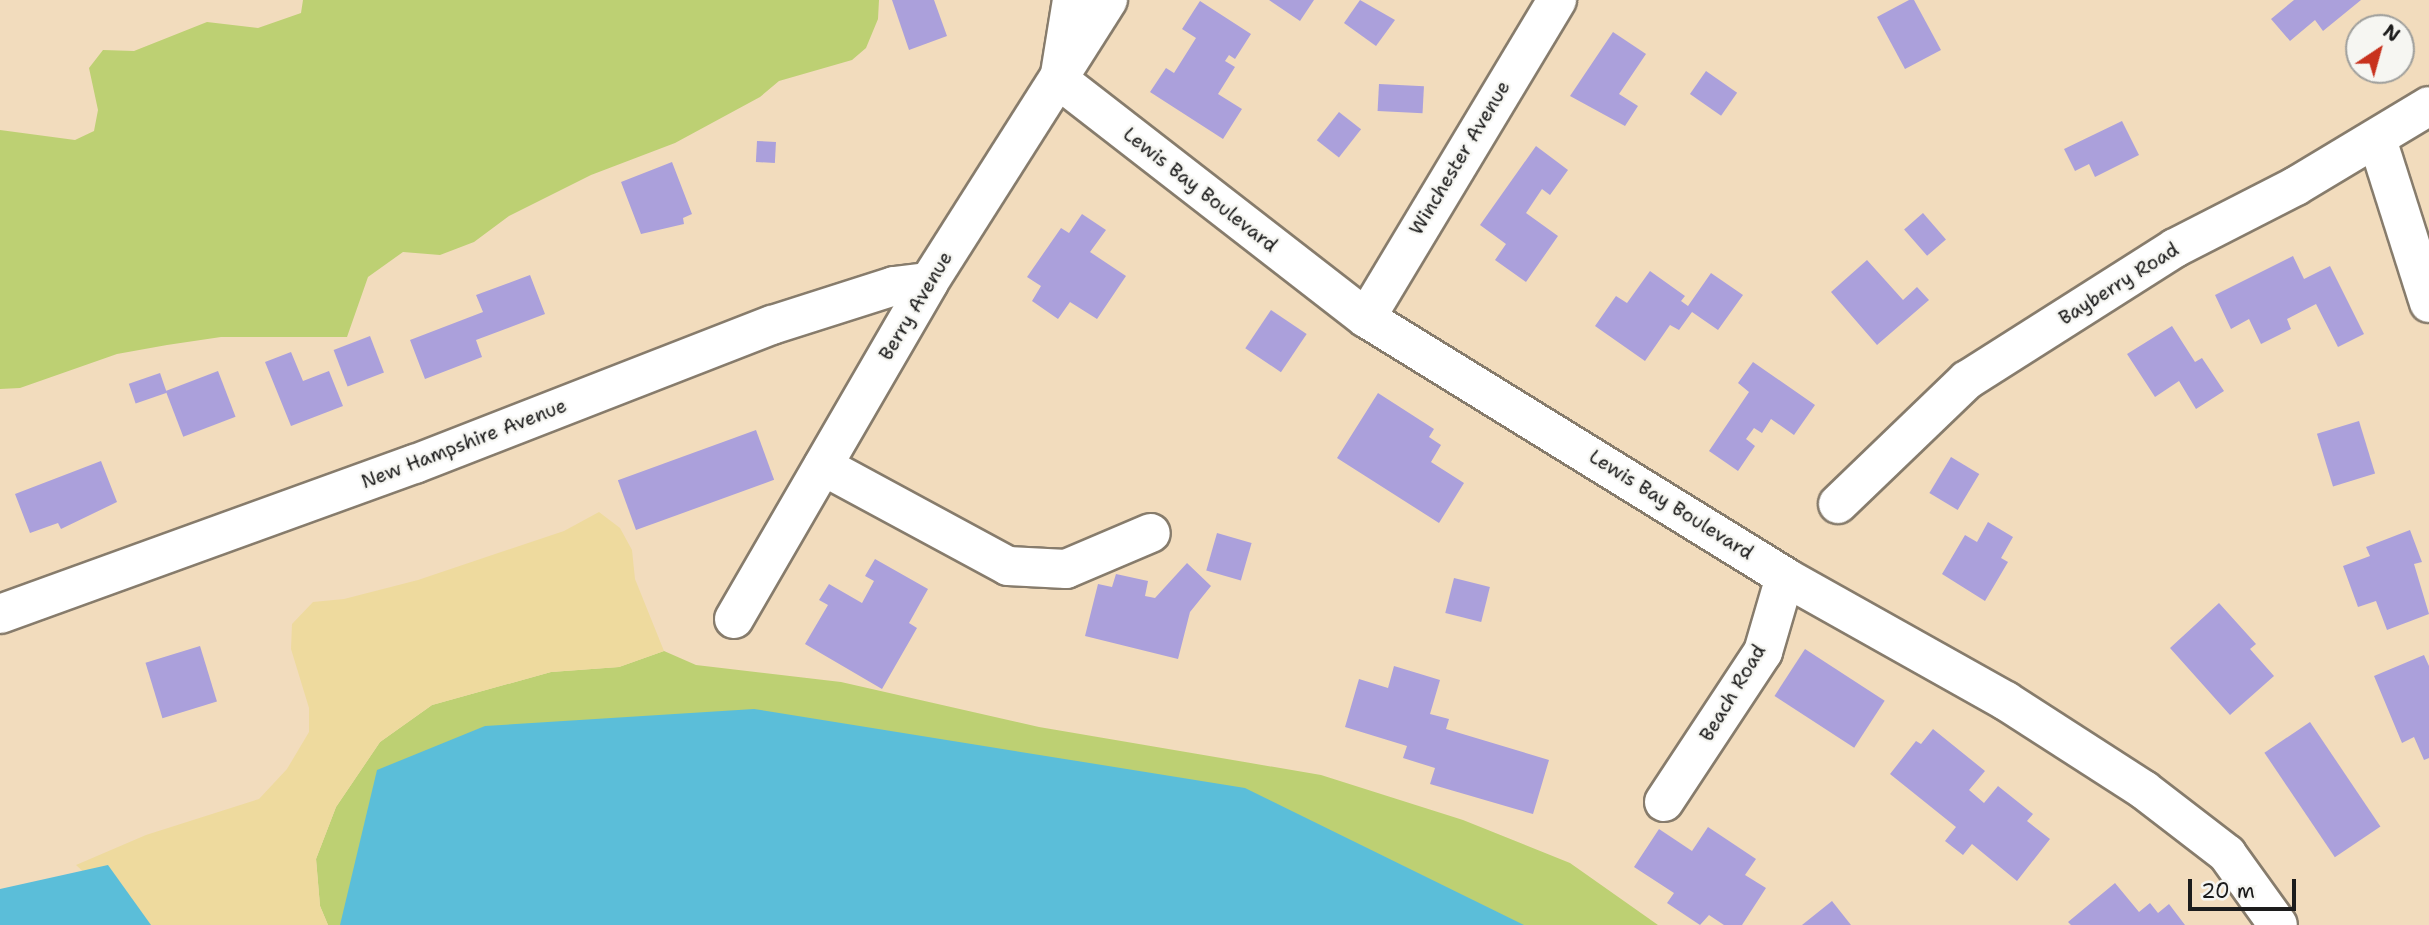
<!DOCTYPE html>
<html>
<head>
<meta charset="utf-8">
<style>
	body { margin:0 }
	#map { position:relative; width:2429px; height:925px; overflow:hidden; background:#f2dcbd; font-family:"Shantell Sans",sans-serif }
	div>[style] { position:absolute }
	.green>* { inset:0; background:#bdd073 }
	.sand>* { inset:0; background:#eeda9e }
	.water>* { inset:0; background:#5bbed9 }
	.building>* { inset:0; background:#aba0db; transform-origin:0 0 }
	.roads { filter:drop-shadow(2px 0 #877c6c) drop-shadow(-2px 0 #877c6c) drop-shadow(0 2px #877c6c) drop-shadow(0 -2px #877c6c) }
	.minor>* { height:38px; margin:-19px; padding:0 19px; transform-origin:19px; border-radius:19px; background:#fff }
	span { translate:-50% -50%; white-space:nowrap; text-align:center; line-height:1.15; -webkit-text-stroke:5px #f6f6f2; paint-order:stroke }
	.street-label { font-size:19px; color:#1c1c1c }
	.north { position:absolute; left:2345px; top:14px; width:70px; height:70px; box-sizing:border-box; background:#f6f6f2; border:2px solid #9f9f9c; border-radius:50%; rotate:36deg; font-size:19px; font-weight:700; line-height:28px; text-align:center; color:#1c1c1c }
	.north::after { content:''; display:block; margin:auto; width:24px; height:32px; background:#c8321e; clip-path:polygon(50% 0,100% 100%,50% 72%,0 100%) }
	.scale { position:absolute; left:2188px; top:879px; width:108px; height:32px; box-sizing:border-box; border:4px solid #1c1c1c; border-top:0; padding-left:9px; font-size:21px; line-height:24px; white-space:nowrap; color:#1c1c1c; -webkit-text-stroke:5px #f6f6f2; paint-order:stroke }
</style>
</head>
<body>
<div id="map">
	<div class="green">
		<div style="clip-path:polygon(303px 0,879px 0,878px 19px,866px 48px,852px 60px,779px 81px,760px 97px,675px 143px,591px 175px,509px 216px,474px 242px,440px 255px,403px 252px,368px 277px,347px 337px,221px 337px,167px 345px,117px 354px,20px 388px,0 389px,0 130px,75px 140px,94px 131px,98px 110px,89px 68px,103px 50px,134px 51px,207px 22px,258px 28px,301px 13px)"></div>
		<div style="clip-path:polygon(664px 651px,696px 665px,841px 682px,1039px 727px,1321px 775px,1463px 820px,1570px 863px,1658px 925px,328px 925px,320px 906px,316px 859px,336px 807px,380px 742px,432px 705px,551px 672px,619px 667px)"></div>
	</div>
	<div class="sand">
		<div style="clip-path:polygon(599px 512px,620px 528px,632px 550px,635px 579px,664px 651px,619px 667px,551px 672px,432px 705px,380px 742px,336px 807px,316px 859px,320px 906px,328px 925px,141px 925px,76px 865px,146px 835px,259px 799px,287px 769px,309px 732px,309px 708px,291px 649px,292px 624px,313px 602px,344px 599px,418px 580px,564px 531px)"></div>
	</div>
	<div class="water">
		<div style="clip-path:polygon(754px 709px,1245px 788px,1524px 925px,340px 925px,377px 770px,485px 726px)"></div>
		<div style="clip-path:polygon(108px 865px,151px 925px,0 925px,0 889px)"></div>
	</div>
	<div class="building">
		<div style="clip-path:polygon(892px 0,934px 0,947px 36px,909px 50px)"></div>
		<div style="clip-path:polygon(1269px 0,1314px 0,1300px 21px)"></div>
		<div style="clip-path:polygon(1360px 0,1395px 20px,1376px 46px,1344px 23px)"></div>
		<div style="clip-path:polygon(1909px 0,1914px 0,1941px 50px,1905px 69px,1877px 17px)"></div>
		<div style="clip-path:polygon(2294px 0,2361px 0,2323px 31px,2315px 20px,2290px 41px,2271px 19px)"></div>
		<div style="clip-path:polygon(1200px 1px,1251px 34px,1235px 59px,1229px 55px,1225px 61px,1235px 67px,1218px 94px,1242px 109px,1223px 139px,1150px 92px,1166px 68px,1174px 73px,1196px 38px,1182px 29px)"></div>
		<div style="clip-path:polygon(1613px 32px,1646px 54px,1619px 94px,1638px 106px,1625px 126px,1570px 96px)"></div>
		<div style="left:1706px;top:71px;width:38px;height:28px;rotate:35deg"></div>
		<div style="left:1379px;top:84px;width:45px;height:27px;rotate:3deg"></div>
		<div style="left:1339px;top:112px;width:28px;height:36px;rotate:38deg"></div>
		<div style="clip-path:polygon(2122px 121px,2139px 155px,2095px 177px,2089px 164px,2075px 171px,2064px 149px)"></div>
		<div style="left:757px;top:141px;width:19px;height:21px;rotate:3deg"></div>
		<div style="clip-path:polygon(1536px 146px,1568px 170px,1550px 195px,1542px 189px,1526px 213px,1558px 236px,1526px 282px,1495px 260px,1506px 244px,1480px 225px)"></div>
		<div style="clip-path:polygon(672px 162px,692px 214px,683px 218px,684px 224px,641px 234px,621px 182px)"></div>
		<div style="left:1923px;top:213px;width:35px;height:25px;rotate:49deg"></div>
		<div style="clip-path:polygon(1082px 214px,1106px 230px,1090px 252px,1126px 276px,1097px 319px,1070px 302px,1058px 319px,1032px 301px,1041px 286px,1027px 277px,1061px 228px,1069px 233px)"></div>
		<div style="clip-path:polygon(2293px 256px,2304px 279px,2330px 266px,2364px 334px,2338px 347px,2316px 304px,2287px 319px,2291px 329px,2261px 344px,2249px 319px,2231px 329px,2215px 295px)"></div>
		<div style="clip-path:polygon(1867px 260px,1903px 300px,1917px 287px,1929px 300px,1877px 345px,1831px 292px)"></div>
		<div style="clip-path:polygon(1650px 271px,1685px 296px,1681px 301px,1688px 306px,1711px 273px,1743px 295px,1718px 330px,1692px 312px,1679px 330px,1670px 325px,1645px 361px,1595px 326px,1616px 296px,1627px 303px)"></div>
		<div style="clip-path:polygon(530px 275px,545px 314px,476px 340px,482px 357px,425px 379px,410px 340px,483px 312px,476px 295px)"></div>
		<div style="left:1271px;top:310px;width:43px;height:46px;rotate:34deg"></div>
		<div style="clip-path:polygon(2172px 326px,2195px 362px,2202px 358px,2224px 391px,2196px 409px,2179px 381px,2155px 397px,2127px 354px)"></div>
		<div style="left:370px;top:336px;width:39px;height:39px;rotate:69deg"></div>
		<div style="clip-path:polygon(291px 352px,303px 381px,329px 371px,343px 406px,291px 426px,265px 362px)"></div>
		<div style="clip-path:polygon(1753px 362px,1815px 405px,1794px 435px,1771px 419px,1762px 433px,1754px 428px,1746px 439px,1755px 446px,1738px 471px,1709px 451px,1749px 392px,1738px 383px)"></div>
		<div style="left:218px;top:371px;width:49px;height:56px;rotate:69deg"></div>
		<div style="left:160px;top:373px;width:21px;height:33px;rotate:71deg"></div>
		<div style="clip-path:polygon(1378px 393px,1434px 429px,1429px 437px,1441px 445px,1431px 462px,1464px 483px,1439px 523px,1337px 458px)"></div>
		<div style="left:2359px;top:421px;width:55px;height:44px;rotate:73deg"></div>
		<div style="left:756px;top:430px;width:53px;height:147px;rotate:70deg"></div>
		<div style="left:1951px;top:457px;width:33px;height:42px;rotate:31deg"></div>
		<div style="clip-path:polygon(101px 461px,117px 502px,61px 529px,58px 523px,30px 533px,15px 494px)"></div>
		<div style="clip-path:polygon(1988px 522px,2013px 537px,2001px 558px,2008px 562px,1985px 601px,1942px 574px,1965px 535px,1977px 542px)"></div>
		<div style="clip-path:polygon(2410px 530px,2422px 562px,2414px 564px,2429px 614px,2387px 630px,2376px 601px,2358px 607px,2343px 566px,2370px 556px,2366px 547px)"></div>
		<div style="left:1217px;top:533px;width:36px;height:39px;rotate:16deg"></div>
		<div style="clip-path:polygon(875px 559px,928px 589px,909px 623px,917px 628px,882px 689px,805px 644px,828px 605px,819px 600px,829px 584px,862px 603px,874px 581px,865px 576px)"></div>
		<div style="clip-path:polygon(1187px 563px,1211px 586px,1190px 612px,1178px 659px,1085px 636px,1098px 584px,1112px 587px,1116px 574px,1148px 581px,1145px 596px,1155px 598px)"></div>
		<div style="left:1454px;top:578px;width:37px;height:36px;rotate:14deg"></div>
		<div style="clip-path:polygon(2219px 603px,2256px 644px,2250px 649px,2274px 676px,2230px 715px,2170px 648px)"></div>
		<div style="left:200px;top:646px;width:58px;height:57px;rotate:73deg"></div>
		<div style="left:1805px;top:649px;width:95px;height:56px;rotate:33deg"></div>
		<div style="clip-path:polygon(2424px 655px,2429px 666px,2429px 758px,2424px 760px,2414px 737px,2402px 743px,2374px 676px)"></div>
		<div style="clip-path:polygon(1394px 666px,1440px 680px,1430px 714px,1449px 719px,1446px 729px,1549px 760px,1533px 814px,1430px 784px,1435px 768px,1403px 758px,1407px 746px,1345px 727px,1359px 679px,1388px 688px)"></div>
		<div style="left:2310px;top:722px;width:126px;height:55px;rotate:56deg"></div>
		<div style="clip-path:polygon(1933px 729px,1985px 771px,1969px 790px,1984px 803px,1998px 786px,2033px 814px,2027px 821px,2050px 839px,2017px 881px,1972px 844px,1963px 855px,1945px 841px,1956px 827px,1890px 774px,1916px 741px,1921px 744px)"></div>
		<div style="clip-path:polygon(1708px 827px,1756px 859px,1745px 875px,1766px 888px,1742px 925px,1724px 925px,1709px 915px,1700px 925px,1667px 903px,1674px 893px,1634px 867px,1659px 829px,1692px 851px)"></div>
		<div style="clip-path:polygon(2115px 883px,2139px 912px,2150px 903px,2158px 913px,2169px 904px,2185px 925px,2071px 925px,2068px 922px)"></div>
		<div style="clip-path:polygon(1832px 901px,1851px 925px,1802px 925px)"></div>
	</div>
	<div class="roads">
		<div class="minor">
			<div style="left:1072px;top:0;width:81px;rotate:99.2deg"></div>
			<div style="left:1059px;top:80px;width:388px;rotate:37.8deg"></div>
			<div style="left:1366px;top:318px;width:493px;rotate:31.7deg"></div>
			<div style="left:1785px;top:577px;width:253px;rotate:29.3deg"></div>
			<div style="left:2006px;top:701px;width:164px;rotate:32.8deg"></div>
			<div style="left:2144px;top:790px;width:105px;rotate:37.6deg"></div>
			<div style="left:2227px;top:854px;width:87px;rotate:54.3deg"></div>
			<div style="left:2377px;top:139px;width:172px;rotate:72.4deg"></div>
			<div style="left:1366px;top:318px;width:371px;rotate:-59deg"></div>
			<div style="left:823px;top:466px;width:210px;rotate:28.4deg"></div>
			<div style="left:1008px;top:566px;width:58px;rotate:3deg"></div>
			<div style="left:1066px;top:569px;width:92px;rotate:-23deg"></div>
			<div style="left:1838px;top:504px;width:179px;rotate:-43.9deg"></div>
			<div style="left:1967px;top:380px;width:246px;rotate:-32.4deg"></div>
			<div style="left:2175px;top:248px;width:136px;rotate:-27.1deg"></div>
			<div style="left:2296px;top:186px;width:155px;rotate:-31deg"></div>
			<div style="left:0;top:614px;width:441px;rotate:-19.9deg"></div>
			<div style="left:415px;top:464px;width:383px;rotate:-21.3deg"></div>
			<div style="left:772px;top:325px;width:128px;rotate:-17.7deg"></div>
			<div style="left:894px;top:286px;width:35px;rotate:-7deg"></div>
			<div style="left:734px;top:619px;width:389px;rotate:-59.9deg"></div>
			<div style="left:929px;top:282px;width:334px;rotate:-57.6deg"></div>
			<div style="left:1664px;top:802px;width:180px;rotate:-56.6deg"></div>
			<div style="left:1763px;top:652px;width:78px;rotate:-73.7deg"></div>
		</div>
	</div>
	<div class="street-label">
		<span style="left:1460px;top:158px;rotate:-59deg">Winchester Avenue</span>
		<span style="left:1200px;top:190px;rotate:38deg">Lewis Bay Boulevard</span>
		<span style="left:2119px;top:284px;rotate:-32deg">Bayberry Road</span>
		<span style="left:916px;top:306px;rotate:-59deg">Berry Avenue</span>
		<span style="left:464px;top:444px;rotate:-21deg">New Hampshire Avenue</span>
		<span style="left:1671px;top:505px;rotate:32deg">Lewis Bay Boulevard</span>
		<span style="left:1733px;top:693px;rotate:-59deg">Beach Road</span>
	</div>
	<div class="north">N</div>
	<div class="scale">20 m</div>
</div>
</body>
</html>
